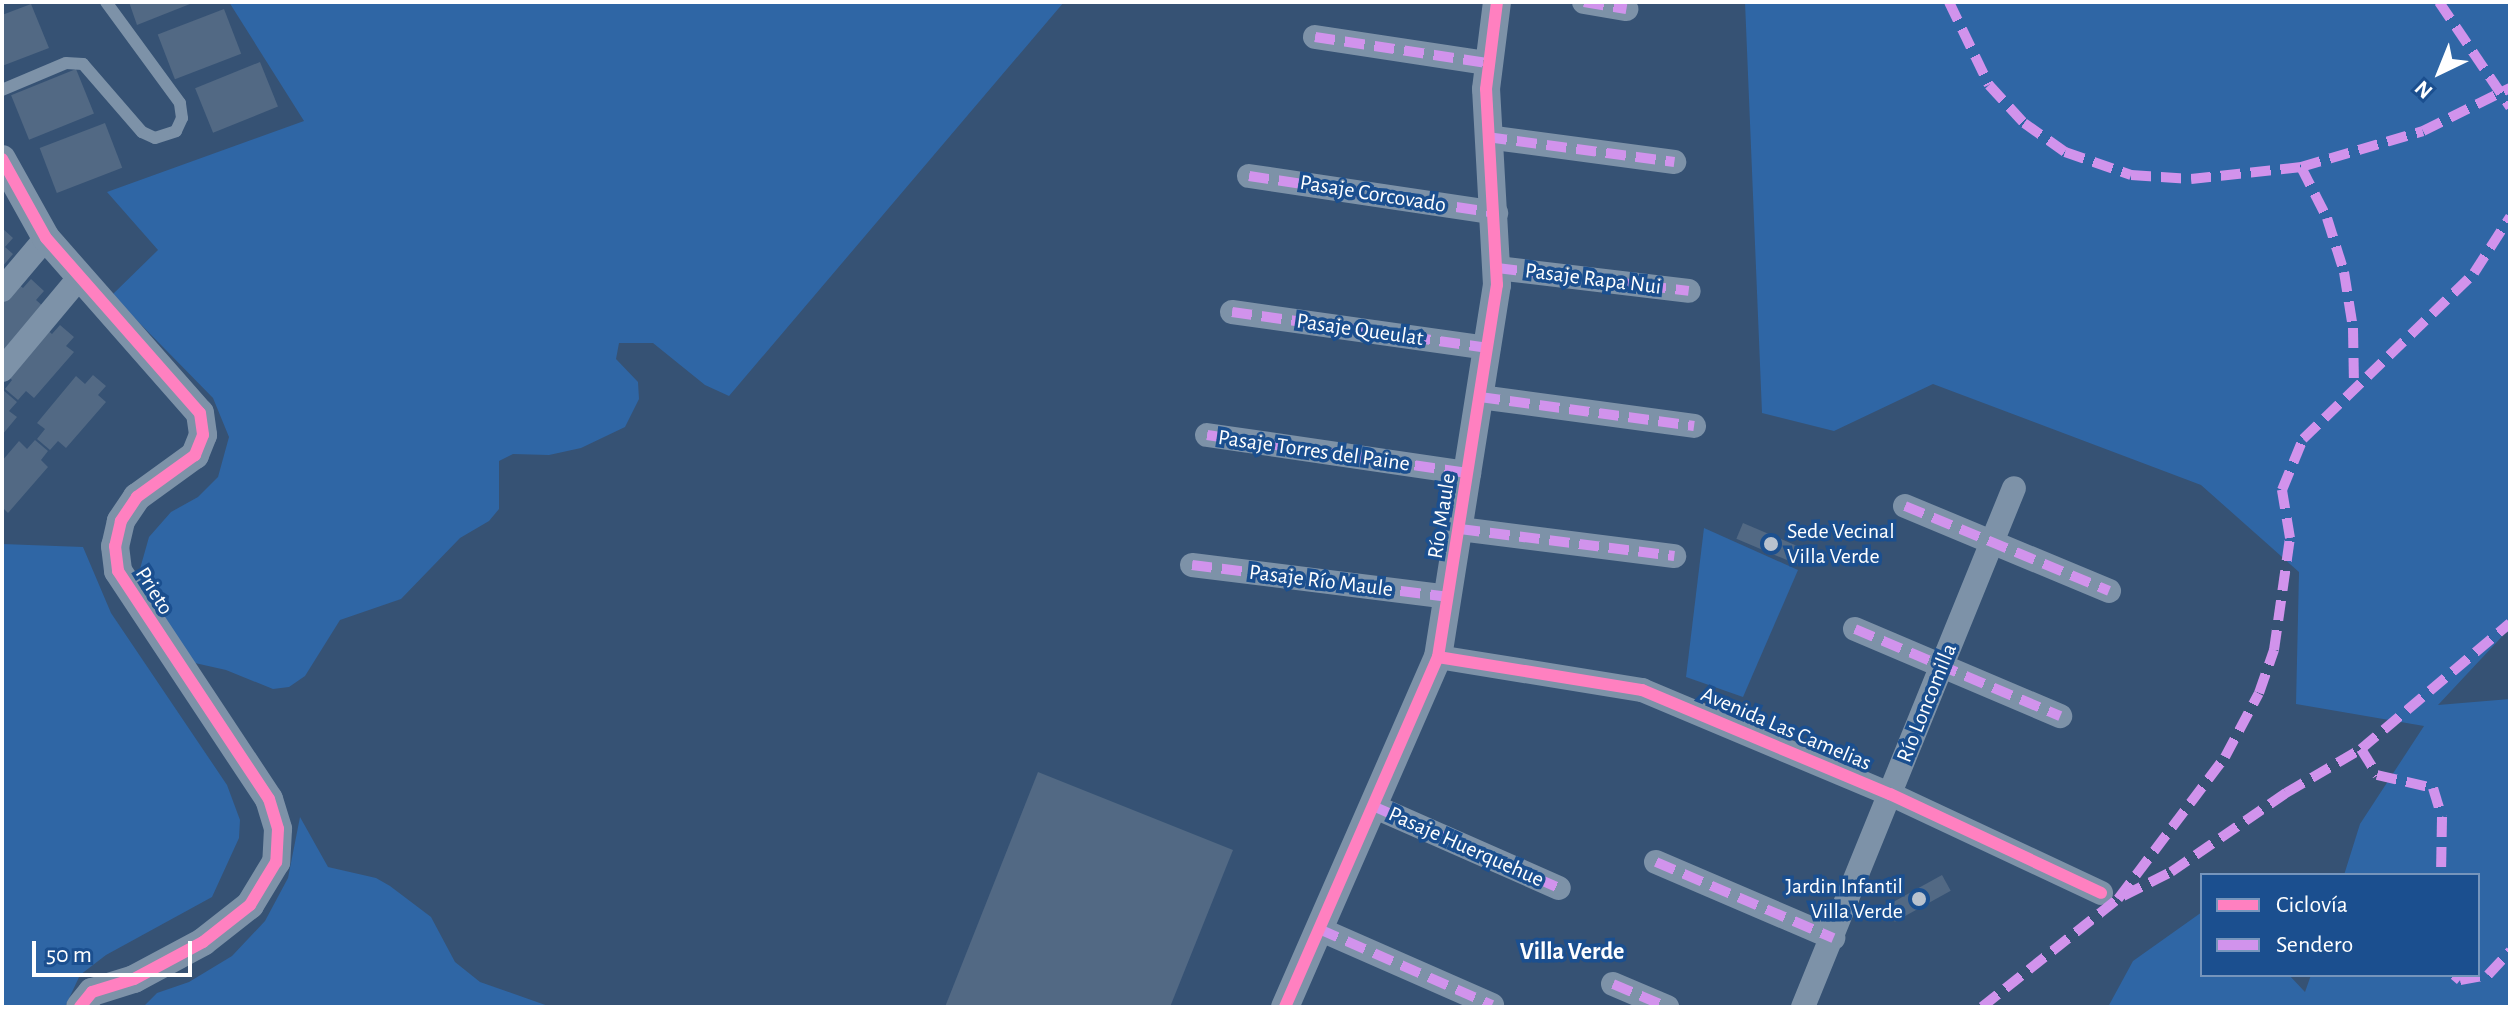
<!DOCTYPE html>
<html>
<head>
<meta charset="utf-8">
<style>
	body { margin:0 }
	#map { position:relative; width:2512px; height:1009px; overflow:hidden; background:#365274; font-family:"Alegreya Sans",sans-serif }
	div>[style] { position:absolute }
	.green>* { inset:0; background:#2f66a5 }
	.building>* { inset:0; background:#526984; transform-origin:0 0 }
	.service>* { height:12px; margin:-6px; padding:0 6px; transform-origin:6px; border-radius:6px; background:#7d92a8 }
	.minor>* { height:24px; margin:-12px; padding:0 12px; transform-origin:12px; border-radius:12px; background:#7d92a8 }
	.tertiary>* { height:28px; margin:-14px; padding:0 14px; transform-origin:14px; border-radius:14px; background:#7d92a8 }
	.quiet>* { height:10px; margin-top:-5px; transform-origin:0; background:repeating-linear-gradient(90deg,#d193ec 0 20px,transparent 0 30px) }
	.cycleway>* { height:12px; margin:-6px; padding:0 6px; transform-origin:6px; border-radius:6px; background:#ff80c0 }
	.dots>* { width:22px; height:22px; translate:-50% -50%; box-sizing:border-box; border:4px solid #1b4f8f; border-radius:50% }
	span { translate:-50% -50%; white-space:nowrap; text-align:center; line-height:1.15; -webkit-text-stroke:7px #1b4f8f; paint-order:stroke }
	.street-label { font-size:22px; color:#fff }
	.poi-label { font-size:22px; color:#fff }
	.left { translate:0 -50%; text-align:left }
	.right { translate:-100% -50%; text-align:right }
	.neighbourhood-label { font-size:24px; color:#fff; font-weight:700 }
	.frame { position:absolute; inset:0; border:4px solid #fff; pointer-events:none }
	.legend { position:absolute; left:2200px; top:873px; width:280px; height:104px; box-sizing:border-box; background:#1b4f8f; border:2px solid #7695bc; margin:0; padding:10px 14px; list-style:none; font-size:24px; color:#fff }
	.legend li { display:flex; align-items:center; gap:16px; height:40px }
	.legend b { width:40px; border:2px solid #7695bc }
	.north { position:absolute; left:2400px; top:32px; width:80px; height:80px; -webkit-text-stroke:6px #1b4f8f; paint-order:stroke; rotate:223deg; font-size:22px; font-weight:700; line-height:32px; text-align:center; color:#fff }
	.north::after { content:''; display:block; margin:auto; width:28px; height:36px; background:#fff; clip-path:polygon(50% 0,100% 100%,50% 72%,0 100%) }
	.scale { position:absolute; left:32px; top:941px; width:160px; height:36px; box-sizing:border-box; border:4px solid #fff; border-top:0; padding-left:10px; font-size:24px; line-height:28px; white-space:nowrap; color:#fff; -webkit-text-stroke:6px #1b4f8f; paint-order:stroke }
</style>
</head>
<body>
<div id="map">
	<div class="green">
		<div style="clip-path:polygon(229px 2px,1064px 2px,729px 396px,705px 385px,653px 343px,619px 343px,616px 359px,638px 382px,639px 399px,625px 427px,581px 448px,549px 455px,513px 454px,499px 461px,499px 509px,489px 521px,460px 538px,401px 599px,340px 620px,305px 676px,289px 687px,273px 689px,226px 670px,186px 661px,136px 583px,149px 537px,171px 512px,198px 497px,218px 477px,229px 437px,213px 398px,112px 295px,158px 250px,107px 192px,304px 121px)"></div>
		<div style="clip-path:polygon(1745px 2px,2510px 2px,2510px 628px,2438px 705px,2510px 699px,2510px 1007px,2108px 1007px,2133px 961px,2202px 912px,2202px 975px,2289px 975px,2305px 992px,2311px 975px,2478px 975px,2478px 875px,2344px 875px,2360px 824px,2424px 726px,2296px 704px,2299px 572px,2201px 485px,1933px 384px,1834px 431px,1762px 413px)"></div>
		<div style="clip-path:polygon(1704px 528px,1798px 570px,1743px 697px,1686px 677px)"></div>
		<div style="clip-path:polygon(2px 544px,83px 547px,111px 613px,227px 785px,240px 820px,239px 838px,212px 897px,106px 955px,80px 975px,65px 1007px,2px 1007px)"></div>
		<div style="clip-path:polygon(300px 817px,328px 867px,376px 878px,390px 886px,431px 917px,455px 962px,480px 982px,551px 1007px,143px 1007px,157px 993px,189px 982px,232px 956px,265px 921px,288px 878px)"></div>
	</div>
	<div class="building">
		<div style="clip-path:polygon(129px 2px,195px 2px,137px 25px)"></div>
		<div style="clip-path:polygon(31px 4px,49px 48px,2px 66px,2px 15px)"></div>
		<div style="left:224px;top:9px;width:48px;height:71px;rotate:69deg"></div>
		<div style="left:260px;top:62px;width:48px;height:70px;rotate:68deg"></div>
		<div style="left:76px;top:69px;width:48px;height:70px;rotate:68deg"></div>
		<div style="left:105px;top:123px;width:48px;height:70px;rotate:69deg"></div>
		<div style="clip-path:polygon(2px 228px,13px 238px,5px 247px,13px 254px,2px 267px)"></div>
		<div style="clip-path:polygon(31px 279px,44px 291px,36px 300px,44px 307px,4px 353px,2px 296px,14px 281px,23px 288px)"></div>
		<div style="clip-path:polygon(60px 325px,74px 337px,66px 346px,74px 352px,34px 398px,26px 391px,18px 400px,5px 389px,12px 380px,4px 373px,44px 327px,52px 334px)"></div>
		<div style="clip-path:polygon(93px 375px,106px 386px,98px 395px,106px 402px,66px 448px,58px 441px,50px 450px,37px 439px,45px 429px,37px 423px,76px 376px,85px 384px)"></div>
		<div style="clip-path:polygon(3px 390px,17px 402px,9px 411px,17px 417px,2px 435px)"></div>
		<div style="clip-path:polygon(35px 440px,48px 451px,41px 460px,48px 467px,8px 513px,2px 507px,2px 461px,19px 441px,27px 449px)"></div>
		<div style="left:1743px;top:523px;width:69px;height:17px;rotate:23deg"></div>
		<div style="clip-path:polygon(1038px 772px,1233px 850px,1170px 1007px,945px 1007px)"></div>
		<div style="left:1942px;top:875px;width:18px;height:64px;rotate:61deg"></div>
	</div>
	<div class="service">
		<div style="left:2px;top:90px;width:69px;rotate:-22.9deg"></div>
		<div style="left:66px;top:63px;width:17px;rotate:3deg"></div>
		<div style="left:83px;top:64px;width:90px;rotate:49.1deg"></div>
		<div style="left:142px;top:132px;width:14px;rotate:25deg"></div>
		<div style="left:155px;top:138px;width:22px;rotate:-18deg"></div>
		<div style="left:176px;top:131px;width:14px;rotate:-65deg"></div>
		<div style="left:182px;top:118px;width:15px;rotate:-98deg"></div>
		<div style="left:180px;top:103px;width:125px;rotate:-126.2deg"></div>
	</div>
	<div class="minor">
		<div style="left:1584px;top:2px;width:43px;rotate:9.5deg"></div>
		<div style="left:1315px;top:37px;width:174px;rotate:8.6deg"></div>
		<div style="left:1487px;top:137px;width:189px;rotate:7.6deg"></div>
		<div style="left:1249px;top:176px;width:250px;rotate:8.5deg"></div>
		<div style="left:1497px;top:268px;width:193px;rotate:6.8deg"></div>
		<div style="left:2px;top:290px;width:68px;rotate:-49.8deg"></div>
		<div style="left:1232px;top:312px;width:259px;rotate:8deg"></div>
		<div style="left:2px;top:370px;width:120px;rotate:-50.1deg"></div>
		<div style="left:1480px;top:397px;width:216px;rotate:7.7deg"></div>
		<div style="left:1207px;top:435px;width:265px;rotate:8.3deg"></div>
		<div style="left:1905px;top:506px;width:221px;rotate:22.6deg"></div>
		<div style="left:1460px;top:529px;width:216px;rotate:7.2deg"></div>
		<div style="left:1192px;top:565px;width:259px;rotate:7.1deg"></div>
		<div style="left:1855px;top:629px;width:223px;rotate:23deg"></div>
		<div style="left:1438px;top:657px;width:207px;rotate:9.2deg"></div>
		<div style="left:1642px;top:690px;width:269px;rotate:22.8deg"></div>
		<div style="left:1890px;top:794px;width:233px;rotate:25.1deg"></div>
		<div style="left:1373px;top:806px;width:203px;rotate:23.8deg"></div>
		<div style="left:1656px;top:862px;width:193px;rotate:23.2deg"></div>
		<div style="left:1319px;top:929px;width:189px;rotate:23.7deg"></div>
		<div style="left:1613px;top:984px;width:59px;rotate:23.1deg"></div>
		<div style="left:1803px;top:1007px;width:560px;rotate:-67.88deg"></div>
	</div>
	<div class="tertiary">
		<div style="left:2px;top:159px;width:90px;rotate:60.9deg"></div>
		<div style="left:46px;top:238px;width:233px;rotate:48.7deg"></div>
		<div style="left:200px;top:413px;width:22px;rotate:82deg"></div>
		<div style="left:203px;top:435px;width:22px;rotate:112deg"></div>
		<div style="left:195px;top:455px;width:72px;rotate:144.1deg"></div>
		<div style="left:137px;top:497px;width:29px;rotate:124deg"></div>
		<div style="left:121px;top:521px;width:26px;rotate:103deg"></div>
		<div style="left:115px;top:546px;width:25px;rotate:83deg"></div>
		<div style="left:118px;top:571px;width:273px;rotate:56.5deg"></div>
		<div style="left:269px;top:799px;width:31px;rotate:73deg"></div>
		<div style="left:278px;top:829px;width:33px;rotate:93deg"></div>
		<div style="left:276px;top:862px;width:50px;rotate:121.2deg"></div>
		<div style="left:250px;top:905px;width:60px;rotate:141.8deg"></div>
		<div style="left:203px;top:942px;width:78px;rotate:151.8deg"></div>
		<div style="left:134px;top:979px;width:44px;rotate:162.8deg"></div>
		<div style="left:92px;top:992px;width:19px;rotate:129deg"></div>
		<div style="left:1285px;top:1007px;width:382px;rotate:-66.4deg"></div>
		<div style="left:1438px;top:657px;width:377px;rotate:-81deg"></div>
		<div style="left:1497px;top:285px;width:196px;rotate:-93.2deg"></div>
		<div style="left:1486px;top:89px;width:88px;rotate:-82.8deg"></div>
	</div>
	<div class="quiet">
		<div style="left:1584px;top:2px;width:43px;rotate:9.5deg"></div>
		<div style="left:1949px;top:2px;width:92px;rotate:64.3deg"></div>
		<div style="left:1989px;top:85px;width:52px;rotate:47.4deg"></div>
		<div style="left:2024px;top:123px;width:50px;rotate:35.3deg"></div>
		<div style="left:2065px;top:152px;width:70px;rotate:19.2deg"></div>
		<div style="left:2131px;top:175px;width:60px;rotate:3.8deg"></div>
		<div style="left:2191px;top:179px;width:111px;rotate:-6.2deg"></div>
		<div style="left:2301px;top:167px;width:127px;rotate:-16.4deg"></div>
		<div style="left:2423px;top:131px;width:97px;rotate:-26.3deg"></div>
		<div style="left:2439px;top:2px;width:127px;rotate:55.9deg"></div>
		<div style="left:1315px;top:37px;width:174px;rotate:8.6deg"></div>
		<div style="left:1487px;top:137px;width:189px;rotate:7.6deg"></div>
		<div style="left:2301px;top:167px;width:57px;rotate:63deg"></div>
		<div style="left:2327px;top:218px;width:57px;rotate:72.5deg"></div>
		<div style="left:2344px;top:272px;width:57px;rotate:80.9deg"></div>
		<div style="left:2353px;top:328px;width:58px;rotate:89deg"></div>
		<div style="left:1249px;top:176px;width:250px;rotate:8.5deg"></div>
		<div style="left:1497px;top:268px;width:193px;rotate:6.8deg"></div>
		<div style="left:1232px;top:312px;width:259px;rotate:8deg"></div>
		<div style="left:1480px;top:397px;width:216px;rotate:7.7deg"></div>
		<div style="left:1207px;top:435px;width:265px;rotate:8.3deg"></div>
		<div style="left:1905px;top:506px;width:221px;rotate:22.6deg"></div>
		<div style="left:1460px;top:529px;width:216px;rotate:7.2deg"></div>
		<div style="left:1192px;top:565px;width:259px;rotate:7.1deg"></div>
		<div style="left:1855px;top:629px;width:223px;rotate:23deg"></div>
		<div style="left:2361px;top:749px;width:31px;rotate:58deg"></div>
		<div style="left:2377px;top:775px;width:57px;rotate:13.1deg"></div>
		<div style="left:2433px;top:788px;width:30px;rotate:73deg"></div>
		<div style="left:2442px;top:817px;width:58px;rotate:91deg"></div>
		<div style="left:1373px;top:806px;width:203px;rotate:23.8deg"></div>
		<div style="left:1656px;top:862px;width:193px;rotate:23.2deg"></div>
		<div style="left:2123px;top:896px;width:54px;rotate:-26.6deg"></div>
		<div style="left:2171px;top:872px;width:140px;rotate:-34.5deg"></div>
		<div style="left:2286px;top:793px;width:87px;rotate:-30.4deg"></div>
		<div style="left:2361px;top:749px;width:195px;rotate:-40.2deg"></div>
		<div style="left:1319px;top:929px;width:189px;rotate:23.7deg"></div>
		<div style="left:2454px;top:975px;width:8px;rotate:40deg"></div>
		<div style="left:2460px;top:980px;width:28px;rotate:-10deg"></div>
		<div style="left:2488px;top:975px;width:33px;rotate:-47deg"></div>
		<div style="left:1613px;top:984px;width:59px;rotate:23.1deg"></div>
		<div style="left:1982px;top:1007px;width:174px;rotate:-38.5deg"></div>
		<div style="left:2118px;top:899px;width:178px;rotate:-53deg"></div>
		<div style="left:2225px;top:757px;width:72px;rotate:-62deg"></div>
		<div style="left:2259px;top:693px;width:46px;rotate:-70.8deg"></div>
		<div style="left:2274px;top:650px;width:113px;rotate:-81.9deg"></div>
		<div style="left:2290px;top:538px;width:49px;rotate:-99.5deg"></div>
		<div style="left:2282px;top:490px;width:55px;rotate:-67.6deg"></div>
		<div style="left:2303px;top:439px;width:238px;rotate:-44.1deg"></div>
		<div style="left:2474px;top:273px;width:67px;rotate:-57.3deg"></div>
	</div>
	<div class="cycleway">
		<div style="left:2px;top:159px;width:90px;rotate:60.9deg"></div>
		<div style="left:46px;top:238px;width:233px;rotate:48.7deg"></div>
		<div style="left:200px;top:413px;width:22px;rotate:82deg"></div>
		<div style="left:203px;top:435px;width:22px;rotate:112deg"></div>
		<div style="left:195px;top:455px;width:72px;rotate:144.1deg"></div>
		<div style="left:137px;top:497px;width:29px;rotate:124deg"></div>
		<div style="left:121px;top:521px;width:26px;rotate:103deg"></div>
		<div style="left:115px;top:546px;width:25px;rotate:83deg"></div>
		<div style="left:118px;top:571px;width:273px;rotate:56.5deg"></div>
		<div style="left:269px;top:799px;width:31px;rotate:73deg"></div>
		<div style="left:278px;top:829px;width:33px;rotate:93deg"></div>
		<div style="left:276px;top:862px;width:50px;rotate:121.2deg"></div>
		<div style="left:250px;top:905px;width:60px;rotate:141.8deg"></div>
		<div style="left:203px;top:942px;width:78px;rotate:151.8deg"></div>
		<div style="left:134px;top:979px;width:44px;rotate:162.8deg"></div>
		<div style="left:92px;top:992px;width:19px;rotate:129deg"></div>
		<div style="left:1438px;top:657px;width:207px;rotate:9.2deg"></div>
		<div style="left:1642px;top:690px;width:269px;rotate:22.8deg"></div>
		<div style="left:1890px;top:794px;width:233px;rotate:25.1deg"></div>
		<div style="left:1285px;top:1007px;width:382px;rotate:-66.4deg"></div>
		<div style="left:1438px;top:657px;width:377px;rotate:-81deg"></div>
		<div style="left:1497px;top:285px;width:196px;rotate:-93.2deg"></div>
		<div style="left:1486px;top:89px;width:88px;rotate:-82.8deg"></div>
	</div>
	<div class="dots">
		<div style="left:1771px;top:544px;background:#b9c2ce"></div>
		<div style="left:1919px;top:899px;background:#b9c2ce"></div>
	</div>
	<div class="street-label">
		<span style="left:1373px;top:194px;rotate:9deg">Pasaje Corcovado</span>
		<span style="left:1593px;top:279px;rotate:7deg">Pasaje Rapa Nui</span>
		<span style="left:1360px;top:330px;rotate:8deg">Pasaje Queulat</span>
		<span style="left:1314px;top:451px;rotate:8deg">Pasaje Torres del Paine</span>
		<span style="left:1442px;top:516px;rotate:-81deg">Río Maule</span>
		<span style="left:1321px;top:581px;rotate:7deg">Pasaje Río Maule</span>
		<span style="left:154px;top:591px;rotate:58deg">Prieto</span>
		<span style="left:1927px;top:703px;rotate:-68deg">Río Loncomilla</span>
		<span style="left:1786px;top:729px;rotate:23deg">Avenida Las Camelias</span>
		<span style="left:1466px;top:847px;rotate:24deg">Pasaje Huerquehue</span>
	</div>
	<div class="poi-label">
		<span class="left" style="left:1787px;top:544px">Sede Vecinal<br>Villa Verde</span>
		<span class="right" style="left:1903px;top:899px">Jardin Infantil<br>Villa Verde</span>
	</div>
	<div class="neighbourhood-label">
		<span style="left:1572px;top:953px">Villa Verde</span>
	</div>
	<div class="frame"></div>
	<ul class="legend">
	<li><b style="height:10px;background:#ff80c0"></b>Ciclovía</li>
	<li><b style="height:10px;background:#d193ec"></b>Sendero</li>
	</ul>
	<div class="north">N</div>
	<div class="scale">50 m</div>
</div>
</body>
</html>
